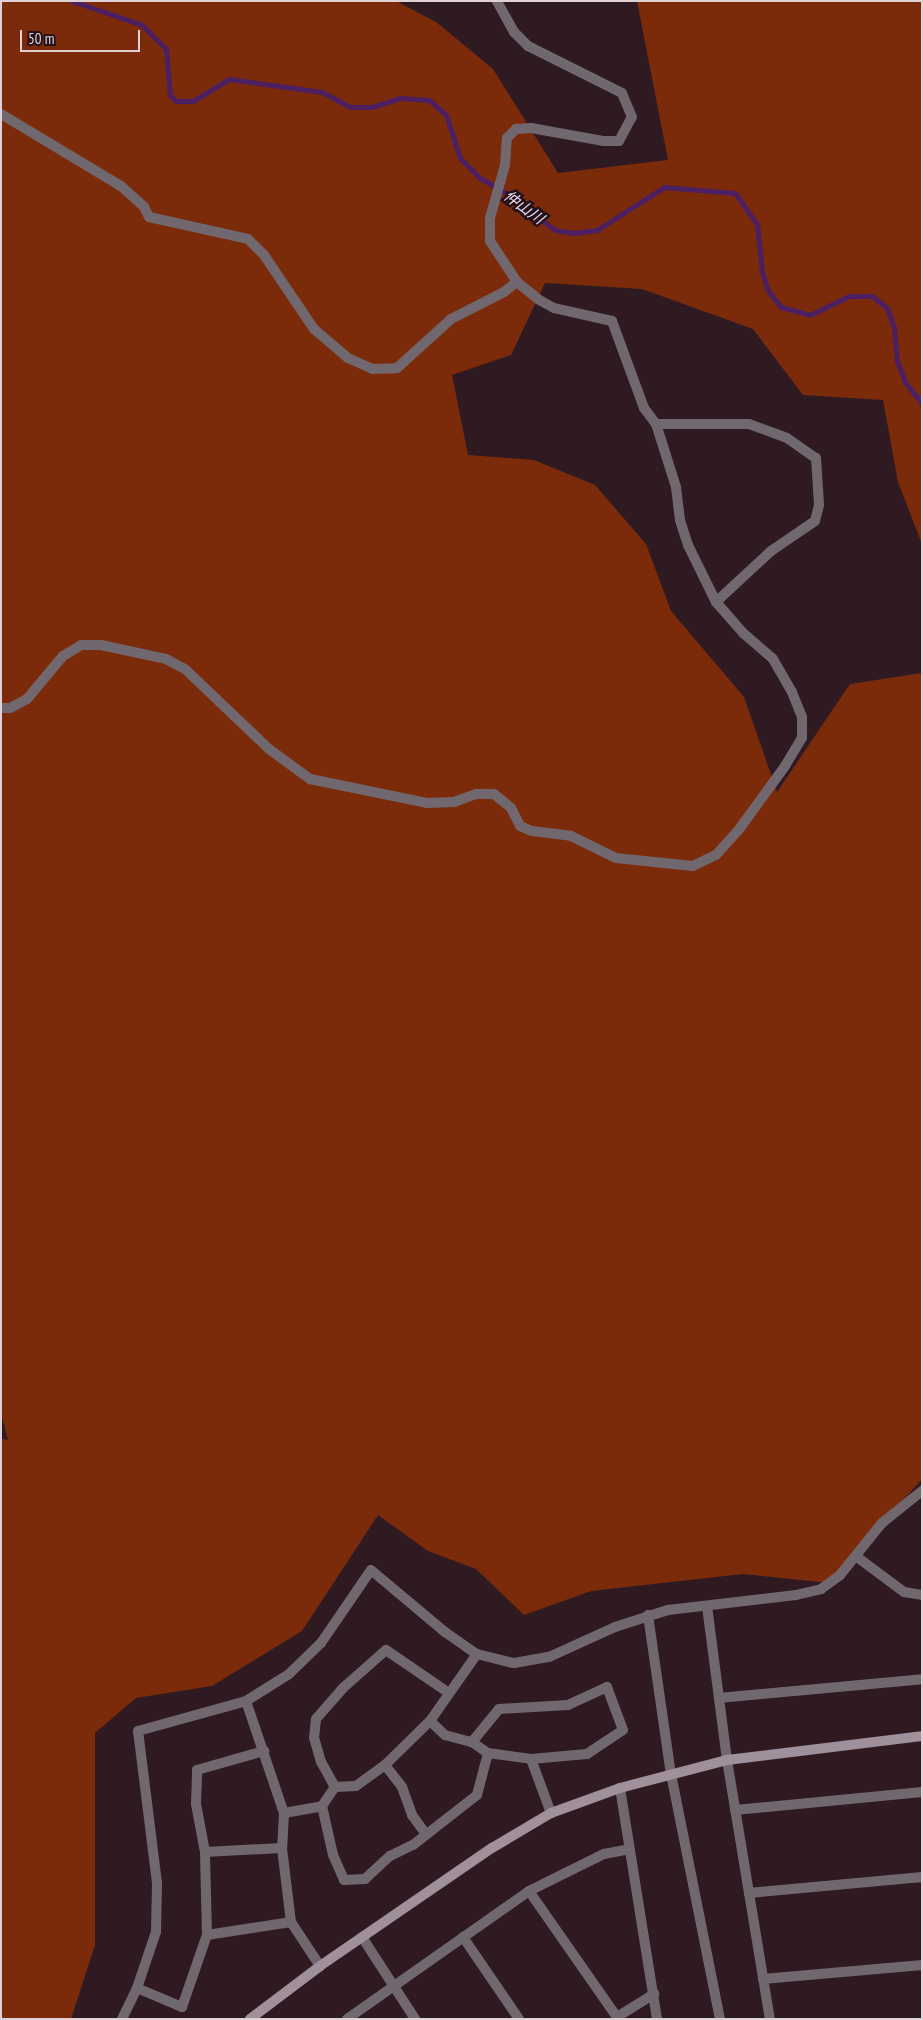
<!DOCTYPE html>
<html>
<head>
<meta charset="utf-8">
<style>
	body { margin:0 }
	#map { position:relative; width:923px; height:2020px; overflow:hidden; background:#2f1a22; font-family:"PT Sans Narrow","Noto Sans JP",sans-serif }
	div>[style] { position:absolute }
	.forest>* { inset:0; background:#7b2b0a }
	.stream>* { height:5px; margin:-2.5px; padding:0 2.5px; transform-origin:2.5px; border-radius:2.5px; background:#4b1f62 }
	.street>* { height:10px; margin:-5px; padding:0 5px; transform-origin:5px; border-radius:5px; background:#71686f }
	.secondary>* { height:10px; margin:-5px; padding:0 5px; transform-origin:5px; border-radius:5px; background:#9f909c }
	span { translate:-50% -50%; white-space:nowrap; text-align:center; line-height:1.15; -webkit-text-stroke:5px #251119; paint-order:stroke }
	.water-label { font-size:15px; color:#eadef2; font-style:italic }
	.frame { position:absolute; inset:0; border:2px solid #e0d1d6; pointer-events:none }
	.scale { position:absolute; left:20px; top:30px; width:120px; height:22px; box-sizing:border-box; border:2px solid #e0d1d6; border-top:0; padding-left:6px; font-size:15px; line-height:18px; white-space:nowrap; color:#e0d1d6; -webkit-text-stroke:4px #251119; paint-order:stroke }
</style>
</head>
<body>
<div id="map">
	<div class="forest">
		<div style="clip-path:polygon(1px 1px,396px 1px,436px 22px,493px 69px,558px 173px,668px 160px,637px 1px,922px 1px,922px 544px,898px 482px,883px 400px,803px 395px,753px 329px,642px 289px,545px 283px,511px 355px,452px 375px,468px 455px,534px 460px,595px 485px,646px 544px,671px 611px,744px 697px,777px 792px,850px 684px,922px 673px,922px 1479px,830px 1583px,743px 1574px,591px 1591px,524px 1615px,476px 1569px,428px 1551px,378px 1515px,302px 1631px,212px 1686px,136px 1698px,95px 1733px,95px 1945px,71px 2019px,1px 2019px,1px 1439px,8px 1440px,1px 1413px)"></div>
	</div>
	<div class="stream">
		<div style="left:72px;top:1px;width:74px;rotate:18.9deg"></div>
		<div style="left:142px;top:25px;width:34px;rotate:45deg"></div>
		<div style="left:166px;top:49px;width:46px;rotate:85deg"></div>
		<div style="left:170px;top:95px;width:8px;rotate:45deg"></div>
		<div style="left:176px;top:101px;width:17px"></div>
		<div style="left:193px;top:101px;width:42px;rotate:-31.4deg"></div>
		<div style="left:229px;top:79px;width:94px;rotate:8deg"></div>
		<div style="left:322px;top:92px;width:32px;rotate:28deg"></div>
		<div style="left:350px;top:107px;width:22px"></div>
		<div style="left:372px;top:107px;width:29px;rotate:-18deg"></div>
		<div style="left:400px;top:98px;width:29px;rotate:4deg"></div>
		<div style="left:429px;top:100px;width:23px;rotate:41deg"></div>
		<div style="left:446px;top:115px;width:45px;rotate:72deg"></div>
		<div style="left:460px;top:158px;width:28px;rotate:45deg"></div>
		<div style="left:480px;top:178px;width:32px;rotate:30deg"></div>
		<div style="left:508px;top:194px;width:59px;rotate:37.5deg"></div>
		<div style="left:555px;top:230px;width:18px;rotate:9deg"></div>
		<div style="left:573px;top:233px;width:24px;rotate:-7deg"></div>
		<div style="left:597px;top:230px;width:80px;rotate:-32.7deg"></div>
		<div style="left:664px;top:187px;width:71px;rotate:4.8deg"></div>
		<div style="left:735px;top:193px;width:38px;rotate:55deg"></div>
		<div style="left:757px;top:224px;width:48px;rotate:84.1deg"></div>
		<div style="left:762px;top:272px;width:20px;rotate:72deg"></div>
		<div style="left:768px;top:291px;width:21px;rotate:51deg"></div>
		<div style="left:781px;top:307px;width:30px;rotate:15deg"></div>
		<div style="left:810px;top:315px;width:43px;rotate:-26deg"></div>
		<div style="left:849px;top:296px;width:23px"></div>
		<div style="left:872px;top:296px;width:19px;rotate:39deg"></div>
		<div style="left:887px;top:308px;width:20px;rotate:70deg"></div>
		<div style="left:894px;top:327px;width:34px;rotate:85deg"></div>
		<div style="left:897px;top:361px;width:22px;rotate:69deg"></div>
		<div style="left:905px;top:382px;width:28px;rotate:52deg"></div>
	</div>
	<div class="street">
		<div style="left:1px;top:114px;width:140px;rotate:31deg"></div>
		<div style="left:121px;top:186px;width:31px;rotate:42deg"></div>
		<div style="left:144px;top:207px;width:11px;rotate:63deg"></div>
		<div style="left:149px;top:217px;width:101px;rotate:12.5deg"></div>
		<div style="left:248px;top:239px;width:23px;rotate:45deg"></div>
		<div style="left:264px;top:255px;width:89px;rotate:56deg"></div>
		<div style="left:314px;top:329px;width:45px;rotate:40.5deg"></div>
		<div style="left:348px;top:358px;width:27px;rotate:24deg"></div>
		<div style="left:373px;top:369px;width:24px;rotate:-2deg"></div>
		<div style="left:397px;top:368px;width:73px;rotate:-42.2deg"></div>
		<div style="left:451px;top:319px;width:59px;rotate:-27deg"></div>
		<div style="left:504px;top:292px;width:16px;rotate:-38deg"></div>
		<div style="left:656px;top:424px;width:93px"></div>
		<div style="left:749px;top:424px;width:40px;rotate:20.2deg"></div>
		<div style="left:787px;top:438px;width:35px;rotate:35deg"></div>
		<div style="left:816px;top:458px;width:47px;rotate:86.3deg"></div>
		<div style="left:819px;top:505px;width:16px;rotate:104deg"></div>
		<div style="left:815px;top:521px;width:53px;rotate:145.7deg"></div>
		<div style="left:771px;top:551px;width:75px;rotate:137.2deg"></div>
		<div style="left:1px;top:708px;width:9px"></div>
		<div style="left:10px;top:708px;width:19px;rotate:-28deg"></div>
		<div style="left:27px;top:699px;width:56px;rotate:-50.1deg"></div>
		<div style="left:63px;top:656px;width:21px;rotate:-31deg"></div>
		<div style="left:81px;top:645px;width:20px"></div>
		<div style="left:101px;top:645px;width:66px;rotate:12.2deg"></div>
		<div style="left:166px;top:659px;width:21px;rotate:28deg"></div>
		<div style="left:185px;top:669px;width:116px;rotate:43.6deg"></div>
		<div style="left:269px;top:749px;width:51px;rotate:36.2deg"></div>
		<div style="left:310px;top:779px;width:119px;rotate:11.6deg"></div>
		<div style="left:427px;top:803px;width:27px;rotate:-2deg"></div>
		<div style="left:454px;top:802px;width:23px;rotate:-20deg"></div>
		<div style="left:476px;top:794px;width:18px"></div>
		<div style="left:494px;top:794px;width:22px;rotate:39deg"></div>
		<div style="left:511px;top:808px;width:20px;rotate:63deg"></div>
		<div style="left:520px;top:826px;width:13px;rotate:23deg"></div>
		<div style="left:532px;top:831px;width:39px;rotate:7deg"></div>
		<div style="left:571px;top:836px;width:50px;rotate:26.1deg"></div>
		<div style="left:616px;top:858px;width:77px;rotate:5.9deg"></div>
		<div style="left:693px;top:866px;width:25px;rotate:-26deg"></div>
		<div style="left:716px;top:855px;width:36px;rotate:-48deg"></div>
		<div style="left:740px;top:828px;width:77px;rotate:-54deg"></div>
		<div style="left:785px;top:766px;width:33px;rotate:-59deg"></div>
		<div style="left:802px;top:738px;width:21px;rotate:-90deg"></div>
		<div style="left:802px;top:717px;width:27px;rotate:-112deg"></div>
		<div style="left:792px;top:692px;width:39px;rotate:-120deg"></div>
		<div style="left:772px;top:658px;width:37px;rotate:-139deg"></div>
		<div style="left:744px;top:634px;width:43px;rotate:-131.2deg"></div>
		<div style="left:716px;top:602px;width:64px;rotate:-116.2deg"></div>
		<div style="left:688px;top:545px;width:26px;rotate:-108deg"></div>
		<div style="left:680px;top:520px;width:33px;rotate:-97deg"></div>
		<div style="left:676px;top:487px;width:66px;rotate:-107.6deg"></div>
		<div style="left:656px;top:424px;width:20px;rotate:-127deg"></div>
		<div style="left:644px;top:408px;width:93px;rotate:-110.2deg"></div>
		<div style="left:612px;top:321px;width:59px;rotate:-167.4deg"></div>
		<div style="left:554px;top:308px;width:18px;rotate:-151deg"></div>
		<div style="left:538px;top:299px;width:27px;rotate:-141deg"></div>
		<div style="left:517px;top:282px;width:49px;rotate:-123.4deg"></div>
		<div style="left:490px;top:241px;width:23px;rotate:-90deg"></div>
		<div style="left:490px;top:218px;width:55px;rotate:-74.2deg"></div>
		<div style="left:505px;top:165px;width:27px;rotate:-86deg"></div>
		<div style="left:507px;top:138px;width:13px;rotate:-45deg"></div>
		<div style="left:516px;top:129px;width:15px;rotate:-4deg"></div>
		<div style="left:531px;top:128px;width:73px;rotate:10.2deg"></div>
		<div style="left:603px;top:141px;width:16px"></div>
		<div style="left:619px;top:141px;width:27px;rotate:-62deg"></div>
		<div style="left:632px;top:117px;width:26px;rotate:-113deg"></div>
		<div style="left:622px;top:93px;width:105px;rotate:-153.4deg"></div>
		<div style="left:528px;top:46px;width:20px;rotate:-135deg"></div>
		<div style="left:514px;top:32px;width:35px;rotate:-119deg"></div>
		<div style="left:857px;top:1557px;width:59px;rotate:36.7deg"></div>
		<div style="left:904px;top:1592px;width:18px;rotate:9deg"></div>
		<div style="left:707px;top:1606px;width:155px;rotate:82.6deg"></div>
		<div style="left:727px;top:1760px;width:263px;rotate:80.6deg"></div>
		<div style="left:648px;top:1615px;width:161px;rotate:81.8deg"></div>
		<div style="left:671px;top:1774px;width:250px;rotate:78.7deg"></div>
		<div style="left:719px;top:1698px;width:204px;rotate:-5.3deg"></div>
		<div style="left:246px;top:1701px;width:118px;rotate:71.3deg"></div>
		<div style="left:284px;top:1813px;width:35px;rotate:93deg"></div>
		<div style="left:282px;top:1848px;width:75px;rotate:83.1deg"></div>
		<div style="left:291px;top:1922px;width:53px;rotate:56.6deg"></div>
		<div style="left:430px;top:1721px;width:21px;rotate:43deg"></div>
		<div style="left:445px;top:1735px;width:28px;rotate:15deg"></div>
		<div style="left:472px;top:1742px;width:19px;rotate:35deg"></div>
		<div style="left:488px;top:1753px;width:43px;rotate:7.9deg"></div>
		<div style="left:531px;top:1759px;width:56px;rotate:-5.1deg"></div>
		<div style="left:587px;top:1754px;width:43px;rotate:-33.7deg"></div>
		<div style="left:623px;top:1730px;width:46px;rotate:-110.4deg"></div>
		<div style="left:607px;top:1687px;width:43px;rotate:155.2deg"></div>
		<div style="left:568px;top:1705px;width:69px;rotate:176.7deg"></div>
		<div style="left:499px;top:1709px;width:43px;rotate:129.3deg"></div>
		<div style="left:531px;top:1759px;width:58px;rotate:69.7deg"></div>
		<div style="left:385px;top:1765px;width:28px;rotate:52deg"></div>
		<div style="left:402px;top:1787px;width:30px;rotate:70deg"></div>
		<div style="left:412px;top:1815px;width:24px;rotate:54deg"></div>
		<div style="left:335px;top:1787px;width:29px;rotate:-119deg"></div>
		<div style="left:321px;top:1762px;width:25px;rotate:-106deg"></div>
		<div style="left:314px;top:1738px;width:19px;rotate:-84deg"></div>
		<div style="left:316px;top:1719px;width:41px;rotate:-48.9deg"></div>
		<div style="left:343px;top:1688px;width:57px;rotate:-41.5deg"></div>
		<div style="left:386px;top:1650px;width:76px;rotate:34.3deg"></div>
		<div style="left:620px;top:1788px;width:234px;rotate:80.9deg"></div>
		<div style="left:322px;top:1806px;width:50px;rotate:77.3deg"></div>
		<div style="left:333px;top:1855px;width:27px;rotate:66deg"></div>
		<div style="left:344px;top:1880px;width:21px;rotate:-3deg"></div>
		<div style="left:365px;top:1879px;width:34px;rotate:-43deg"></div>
		<div style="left:390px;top:1856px;width:25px;rotate:-26deg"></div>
		<div style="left:413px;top:1845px;width:81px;rotate:-38deg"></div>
		<div style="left:477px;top:1795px;width:43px;rotate:-75.3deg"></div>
		<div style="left:735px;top:1810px;width:188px;rotate:-5.5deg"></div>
		<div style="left:284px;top:1813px;width:39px;rotate:-10deg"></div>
		<div style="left:322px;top:1806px;width:23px;rotate:-56deg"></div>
		<div style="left:335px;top:1787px;width:21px;rotate:-3deg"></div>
		<div style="left:356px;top:1786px;width:36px;rotate:-36deg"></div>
		<div style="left:385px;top:1765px;width:63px;rotate:-44.4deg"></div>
		<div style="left:430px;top:1721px;width:82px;rotate:-55deg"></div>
		<div style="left:205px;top:1852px;width:77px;rotate:-3deg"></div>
		<div style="left:529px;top:1891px;width:154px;rotate:55.1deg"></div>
		<div style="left:617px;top:2017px;width:44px;rotate:-31.9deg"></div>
		<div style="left:749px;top:1893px;width:174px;rotate:-5.3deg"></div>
		<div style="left:207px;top:1935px;width:85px;rotate:-8.8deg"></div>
		<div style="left:362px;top:1937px;width:98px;rotate:57.1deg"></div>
		<div style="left:463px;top:1937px;width:99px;rotate:55.7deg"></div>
		<div style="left:763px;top:1979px;width:160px;rotate:-5deg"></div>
		<div style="left:137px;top:1988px;width:49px;rotate:22.9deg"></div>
		<div style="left:182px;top:2007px;width:76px;rotate:-70.9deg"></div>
		<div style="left:207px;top:1935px;width:83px;rotate:-91.4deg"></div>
		<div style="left:205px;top:1852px;width:49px;rotate:-100.6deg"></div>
		<div style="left:196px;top:1804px;width:34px;rotate:-88deg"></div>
		<div style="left:197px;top:1770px;width:70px;rotate:-15.8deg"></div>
		<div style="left:122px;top:2019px;width:34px;rotate:-64deg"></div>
		<div style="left:137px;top:1988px;width:59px;rotate:-71.3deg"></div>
		<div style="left:156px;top:1932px;width:49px;rotate:-88.8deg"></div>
		<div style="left:157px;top:1883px;width:153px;rotate:-97.1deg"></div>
		<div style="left:138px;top:1731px;width:112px;rotate:-15.5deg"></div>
		<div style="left:246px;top:1701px;width:51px;rotate:-32.1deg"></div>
		<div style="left:289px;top:1674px;width:45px;rotate:-44.1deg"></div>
		<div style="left:321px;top:1643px;width:88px;rotate:-55.6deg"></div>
		<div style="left:371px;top:1570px;width:97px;rotate:40deg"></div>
		<div style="left:445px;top:1632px;width:39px;rotate:35deg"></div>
		<div style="left:477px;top:1654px;width:38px;rotate:14deg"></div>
		<div style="left:514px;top:1663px;width:36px;rotate:-10deg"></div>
		<div style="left:549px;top:1657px;width:72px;rotate:-24.4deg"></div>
		<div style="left:615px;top:1627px;width:56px;rotate:-17.8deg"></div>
		<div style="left:668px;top:1610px;width:129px;rotate:-6.7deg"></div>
		<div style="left:796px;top:1595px;width:26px;rotate:-13deg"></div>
		<div style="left:821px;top:1589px;width:24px;rotate:-36deg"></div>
		<div style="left:840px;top:1575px;width:67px;rotate:-51.1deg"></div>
		<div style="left:882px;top:1523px;width:51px;rotate:-38.7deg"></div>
		<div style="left:347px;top:2019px;width:223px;rotate:-35.1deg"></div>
		<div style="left:529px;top:1891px;width:84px;rotate:-26.3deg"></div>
		<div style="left:604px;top:1854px;width:26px;rotate:-11deg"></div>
	</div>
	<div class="secondary">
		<div style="left:250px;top:2019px;width:88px;rotate:-37.1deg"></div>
		<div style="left:320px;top:1966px;width:209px;rotate:-34.5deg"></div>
		<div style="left:492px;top:1848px;width:69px;rotate:-30.7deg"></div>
		<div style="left:551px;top:1813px;width:73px;rotate:-19.9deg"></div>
		<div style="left:620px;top:1788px;width:111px;rotate:-14.7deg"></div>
		<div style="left:727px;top:1760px;width:196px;rotate:-7deg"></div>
	</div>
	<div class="water-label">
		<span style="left:524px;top:207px;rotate:36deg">仲山川</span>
	</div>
	<div class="frame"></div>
	<div class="scale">50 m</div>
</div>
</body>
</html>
